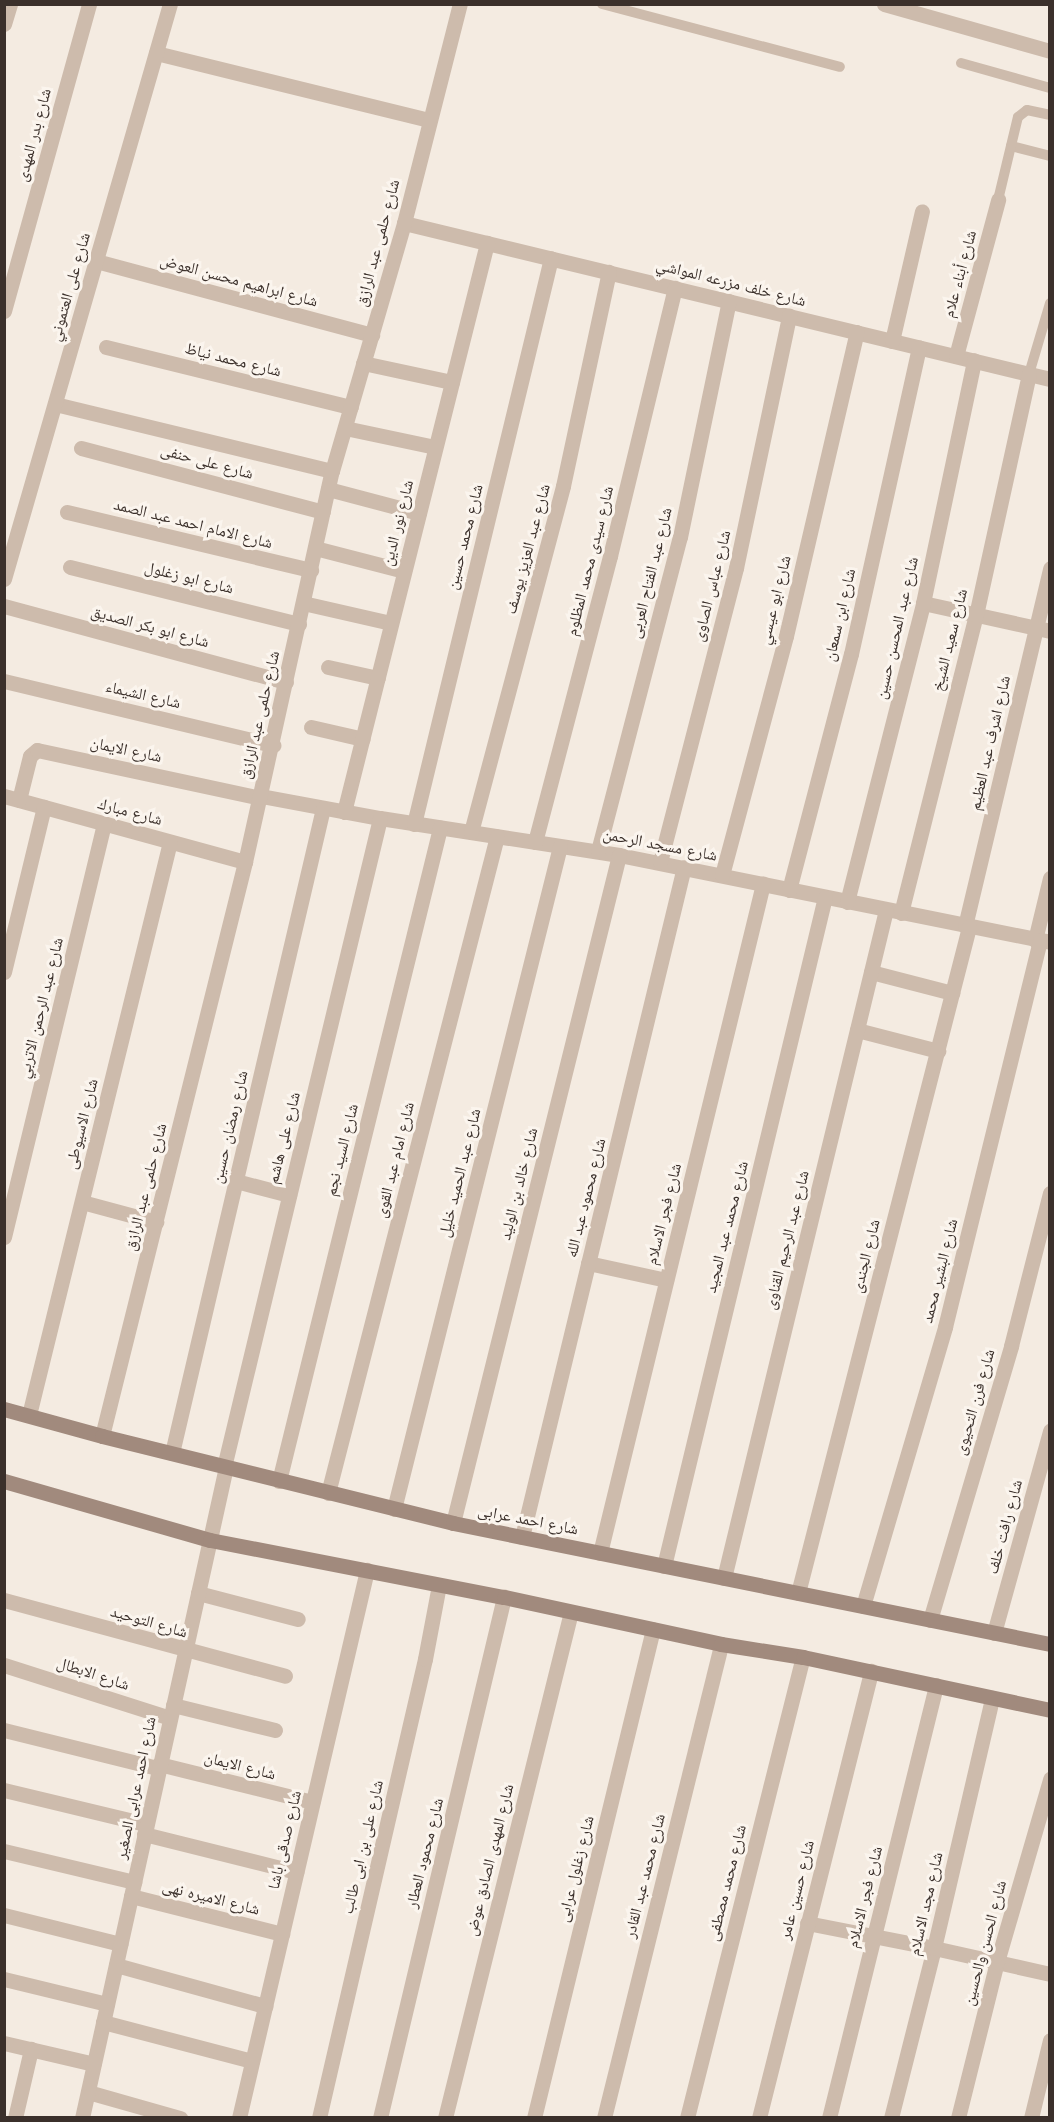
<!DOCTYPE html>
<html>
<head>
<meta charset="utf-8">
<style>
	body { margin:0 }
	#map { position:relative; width:1054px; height:2122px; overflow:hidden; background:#f4ebe1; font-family:Jost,"Noto Naskh Arabic",sans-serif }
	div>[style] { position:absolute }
	.lane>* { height:10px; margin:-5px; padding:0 5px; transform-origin:5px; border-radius:5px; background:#cdbbac }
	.street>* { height:15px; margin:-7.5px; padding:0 7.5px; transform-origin:7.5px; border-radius:7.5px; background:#cdbbac }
	.secondary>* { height:15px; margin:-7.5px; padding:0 7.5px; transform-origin:7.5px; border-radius:7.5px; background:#a18a7d }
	span { translate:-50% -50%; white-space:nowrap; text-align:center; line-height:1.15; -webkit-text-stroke:6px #fbf5ee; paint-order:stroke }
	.street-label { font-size:16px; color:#3b302b }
	.frame { position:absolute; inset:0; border:6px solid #3b302b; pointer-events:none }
</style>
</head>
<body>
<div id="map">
	<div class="lane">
		<div style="left:602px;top:4px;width:246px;rotate:14.8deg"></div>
		<div style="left:961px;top:63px;width:92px;rotate:15.7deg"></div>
		<div style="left:1011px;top:146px;width:40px;rotate:14.4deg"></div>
		<div style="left:998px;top:200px;width:85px;rotate:-76.5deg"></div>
		<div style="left:1018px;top:117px;width:11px;rotate:-38deg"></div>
		<div style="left:1027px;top:110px;width:24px;rotate:12deg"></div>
		<div style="left:1029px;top:374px;width:74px;rotate:-73.5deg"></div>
	</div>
	<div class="street">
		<div style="left:884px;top:4px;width:173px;rotate:15.8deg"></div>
		<div style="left:4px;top:24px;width:21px;rotate:-73deg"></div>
		<div style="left:156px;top:53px;width:281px;rotate:13.8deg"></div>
		<div style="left:404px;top:223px;width:665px;rotate:13.58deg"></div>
		<div style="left:96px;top:261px;width:286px;rotate:15deg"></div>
		<div style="left:4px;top:311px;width:319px;rotate:-74.5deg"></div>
		<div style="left:892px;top:341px;width:133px;rotate:-77deg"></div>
		<div style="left:106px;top:347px;width:252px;rotate:13.8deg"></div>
		<div style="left:956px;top:356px;width:162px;rotate:-74.9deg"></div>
		<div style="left:363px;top:363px;width:91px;rotate:12.1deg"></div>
		<div style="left:55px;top:404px;width:285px;rotate:13.6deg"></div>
		<div style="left:345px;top:428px;width:92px;rotate:11.9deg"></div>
		<div style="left:81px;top:448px;width:250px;rotate:14.8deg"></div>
		<div style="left:328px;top:489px;width:94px;rotate:14.8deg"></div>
		<div style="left:67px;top:512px;width:251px;rotate:13.4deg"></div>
		<div style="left:315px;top:548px;width:92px;rotate:14.5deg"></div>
		<div style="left:70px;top:567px;width:236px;rotate:14deg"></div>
		<div style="left:4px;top:579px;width:598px;rotate:-73.9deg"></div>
		<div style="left:303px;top:603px;width:90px;rotate:12.8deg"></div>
		<div style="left:923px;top:603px;width:130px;rotate:12.4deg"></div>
		<div style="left:4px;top:606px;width:292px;rotate:15.1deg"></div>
		<div style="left:328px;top:667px;width:51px;rotate:12.4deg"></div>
		<div style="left:4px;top:681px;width:277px;rotate:13.4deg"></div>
		<div style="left:311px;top:727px;width:53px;rotate:13deg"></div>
		<div style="left:4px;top:796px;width:250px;rotate:15.3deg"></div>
		<div style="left:261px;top:796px;width:121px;rotate:10.5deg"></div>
		<div style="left:380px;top:818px;width:242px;rotate:8.8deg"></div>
		<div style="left:619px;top:855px;width:440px;rotate:11.4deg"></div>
		<div style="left:19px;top:800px;width:45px;rotate:-76deg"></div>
		<div style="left:30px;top:756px;width:9px;rotate:-41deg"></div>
		<div style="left:37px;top:750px;width:228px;rotate:12.1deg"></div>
		<div style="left:344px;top:812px;width:587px;rotate:-75.89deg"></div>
		<div style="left:414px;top:824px;width:582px;rotate:-76.39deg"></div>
		<div style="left:471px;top:832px;width:358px;rotate:-75.1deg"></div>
		<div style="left:563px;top:486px;width:219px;rotate:-77.9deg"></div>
		<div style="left:535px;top:842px;width:296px;rotate:-75.3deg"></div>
		<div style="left:610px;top:556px;width:276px;rotate:-76.4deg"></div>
		<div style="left:598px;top:851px;width:325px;rotate:-75.4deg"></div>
		<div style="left:680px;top:537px;width:241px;rotate:-78.3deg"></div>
		<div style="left:660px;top:862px;width:304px;rotate:-75.5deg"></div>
		<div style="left:736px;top:568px;width:258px;rotate:-78.1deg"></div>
		<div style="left:722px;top:875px;width:247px;rotate:-75deg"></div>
		<div style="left:786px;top:636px;width:312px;rotate:-76.9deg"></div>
		<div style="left:789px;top:890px;width:244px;rotate:-75.3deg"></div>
		<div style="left:851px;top:654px;width:314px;rotate:-77.5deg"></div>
		<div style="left:847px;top:902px;width:309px;rotate:-75.7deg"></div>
		<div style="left:923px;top:603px;width:248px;rotate:-78.1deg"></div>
		<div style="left:901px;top:913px;width:307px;rotate:-75.9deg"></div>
		<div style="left:976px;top:615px;width:247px;rotate:-77.6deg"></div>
		<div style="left:965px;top:926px;width:368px;rotate:-76.6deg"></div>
		<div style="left:1035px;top:940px;width:64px;rotate:-76.4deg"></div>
		<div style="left:4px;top:972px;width:170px;rotate:-76.4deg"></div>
		<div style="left:871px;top:972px;width:84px;rotate:14.5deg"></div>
		<div style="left:857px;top:1030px;width:84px;rotate:14.5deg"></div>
		<div style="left:236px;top:1181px;width:55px;rotate:14.8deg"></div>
		<div style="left:82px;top:1202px;width:77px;rotate:15.1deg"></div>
		<div style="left:4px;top:1237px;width:426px;rotate:-76.4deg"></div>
		<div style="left:588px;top:1263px;width:80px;rotate:12.3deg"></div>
		<div style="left:29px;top:1415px;width:590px;rotate:-76.18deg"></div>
		<div style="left:102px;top:1436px;width:592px;rotate:-76.01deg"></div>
		<div style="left:245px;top:862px;width:401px;rotate:-77.5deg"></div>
		<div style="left:332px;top:471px;width:258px;rotate:-73.8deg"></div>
		<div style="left:404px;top:223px;width:226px;rotate:-75.7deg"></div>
		<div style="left:172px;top:1453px;width:662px;rotate:-76.82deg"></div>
		<div style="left:224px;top:1467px;width:667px;rotate:-76.48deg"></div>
		<div style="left:279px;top:1481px;width:673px;rotate:-76.15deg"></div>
		<div style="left:328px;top:1493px;width:678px;rotate:-75.57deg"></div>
		<div style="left:394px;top:1509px;width:683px;rotate:-75.94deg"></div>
		<div style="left:453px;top:1523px;width:688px;rotate:-76.04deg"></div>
		<div style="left:522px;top:1537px;width:689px;rotate:-76.41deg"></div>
		<div style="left:600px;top:1553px;width:689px;rotate:-76.31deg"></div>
		<div style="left:664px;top:1566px;width:688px;rotate:-76.47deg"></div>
		<div style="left:724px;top:1578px;width:687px;rotate:-76.37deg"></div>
		<div style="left:198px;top:1593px;width:103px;rotate:14.6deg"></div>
		<div style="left:798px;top:1593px;width:688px;rotate:-75.6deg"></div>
		<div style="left:4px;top:1600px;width:291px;rotate:15.1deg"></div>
		<div style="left:863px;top:1606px;width:291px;rotate:-73.6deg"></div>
		<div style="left:945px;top:1327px;width:398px;rotate:-76.2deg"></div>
		<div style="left:930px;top:1620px;width:286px;rotate:-73.5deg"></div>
		<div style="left:1011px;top:1346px;width:158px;rotate:-75.7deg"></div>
		<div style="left:994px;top:1633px;width:210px;rotate:-74.5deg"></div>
		<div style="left:4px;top:1665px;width:174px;rotate:17.7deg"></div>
		<div style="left:173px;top:1705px;width:105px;rotate:13.8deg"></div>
		<div style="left:4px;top:1730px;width:159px;rotate:13.9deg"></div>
		<div style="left:159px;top:1764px;width:158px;rotate:13.9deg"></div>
		<div style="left:4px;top:1790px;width:146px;rotate:13.5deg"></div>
		<div style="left:144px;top:1834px;width:157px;rotate:14deg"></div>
		<div style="left:4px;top:1851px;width:134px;rotate:13.4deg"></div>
		<div style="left:131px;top:1896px;width:156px;rotate:14.1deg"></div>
		<div style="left:4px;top:1915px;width:120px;rotate:14deg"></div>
		<div style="left:807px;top:1923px;width:129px;rotate:11.1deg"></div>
		<div style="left:934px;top:1948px;width:119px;rotate:12.6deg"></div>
		<div style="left:116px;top:1965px;width:155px;rotate:15.4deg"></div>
		<div style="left:4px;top:1979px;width:106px;rotate:13.6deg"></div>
		<div style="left:103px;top:2022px;width:154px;rotate:14.7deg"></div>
		<div style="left:4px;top:2043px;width:92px;rotate:13.1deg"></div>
		<div style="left:88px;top:2092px;width:96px;rotate:15.8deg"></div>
		<div style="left:15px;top:2118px;width:71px;rotate:-76.9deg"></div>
		<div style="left:82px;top:2118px;width:667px;rotate:-77.53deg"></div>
		<div style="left:239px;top:2118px;width:563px;rotate:-76.85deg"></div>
		<div style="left:319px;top:2118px;width:471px;rotate:-77deg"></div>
		<div style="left:425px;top:1659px;width:75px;rotate:-79.3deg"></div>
		<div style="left:380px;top:2118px;width:536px;rotate:-76.61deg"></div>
		<div style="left:445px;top:2118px;width:521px;rotate:-76.02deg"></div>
		<div style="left:534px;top:2118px;width:503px;rotate:-76.32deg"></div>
		<div style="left:604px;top:2118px;width:488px;rotate:-76.1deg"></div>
		<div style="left:687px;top:2118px;width:475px;rotate:-75.9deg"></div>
		<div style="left:759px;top:2118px;width:461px;rotate:-75.9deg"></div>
		<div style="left:829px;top:2118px;width:446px;rotate:-76.1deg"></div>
		<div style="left:891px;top:2118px;width:175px;rotate:-75.8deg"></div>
		<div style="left:934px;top:1948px;width:257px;rotate:-76.9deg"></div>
		<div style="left:958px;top:2118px;width:161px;rotate:-76deg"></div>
		<div style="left:997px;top:1962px;width:191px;rotate:-73.8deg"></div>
		<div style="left:1031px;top:2118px;width:80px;rotate:-76.3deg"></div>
	</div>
	<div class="secondary">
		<div style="left:4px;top:1409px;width:102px;rotate:15.4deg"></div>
		<div style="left:102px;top:1436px;width:362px;rotate:13.9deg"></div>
		<div style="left:453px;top:1523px;width:609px;rotate:11.46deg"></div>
		<div style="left:4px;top:1481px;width:214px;rotate:16deg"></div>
		<div style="left:210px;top:1540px;width:299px;rotate:11deg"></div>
		<div style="left:504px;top:1597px;width:222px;rotate:12.2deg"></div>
		<div style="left:721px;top:1644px;width:83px;rotate:9deg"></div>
		<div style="left:803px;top:1657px;width:253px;rotate:12.1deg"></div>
	</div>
	<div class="street-label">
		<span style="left:34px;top:135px;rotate:-75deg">شارع بدر المهدى</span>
		<span style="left:378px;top:243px;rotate:-75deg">شارع حلمى عبد الرازق</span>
		<span style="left:960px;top:274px;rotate:-75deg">شارع أبناء علام</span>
		<span style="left:239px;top:281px;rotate:15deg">شارع ابراهيم محسن العوض</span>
		<span style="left:731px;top:283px;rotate:14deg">شارع خلف مزرعه المواشي</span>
		<span style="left:70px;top:287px;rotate:-74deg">شارع على العتموني</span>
		<span style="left:233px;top:360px;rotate:14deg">شارع محمد نياظ</span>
		<span style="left:207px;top:462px;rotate:15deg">شارع على حنفى</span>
		<span style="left:398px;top:523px;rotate:-76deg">شارع نور الدين</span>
		<span style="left:193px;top:524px;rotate:14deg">شارع الامام احمد عبد الصمد</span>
		<span style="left:465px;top:537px;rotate:-76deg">شارع محمد حسين</span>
		<span style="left:528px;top:549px;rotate:-75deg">شارع عبد العزيز يوسف</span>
		<span style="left:590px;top:561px;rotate:-76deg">شارع سيدى محمد المظلوم</span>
		<span style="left:651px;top:573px;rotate:-76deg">شارع عبد الفتاح العربى</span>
		<span style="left:189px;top:578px;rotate:14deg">شارع ابو زغلول</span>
		<span style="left:712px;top:586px;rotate:-76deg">شارع عباس الصاوى</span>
		<span style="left:775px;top:600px;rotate:-76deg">شارع ابو عيسي</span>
		<span style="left:840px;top:615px;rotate:-77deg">شارع ابن سمعان</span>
		<span style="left:150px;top:627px;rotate:15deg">شارع ابو بكر الصديق</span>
		<span style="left:897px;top:628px;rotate:-77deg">شارع عبد المحسن حسين</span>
		<span style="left:950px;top:640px;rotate:-76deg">شارع سعيد الشيخ</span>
		<span style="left:143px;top:695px;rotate:13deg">شارع الشيماء</span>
		<span style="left:260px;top:715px;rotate:-77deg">شارع حلمى عبد الرازق</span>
		<span style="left:990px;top:743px;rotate:-77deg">شارع اشرف عبد العظيم</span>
		<span style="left:126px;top:750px;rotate:12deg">شارع الايمان</span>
		<span style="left:130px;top:812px;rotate:15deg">شارع مبارك</span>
		<span style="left:660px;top:845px;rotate:11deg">شارع مسجد الرحمن</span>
		<span style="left:41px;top:1008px;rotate:-76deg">شارع عبد الرحمن الاتربي</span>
		<span style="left:82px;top:1124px;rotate:-76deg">شارع الاسيوطى</span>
		<span style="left:230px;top:1127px;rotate:-77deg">شارع رمضان حسين</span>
		<span style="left:284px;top:1138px;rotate:-76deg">شارع على هاشم</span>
		<span style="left:342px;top:1150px;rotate:-76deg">شارع السيد نجم</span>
		<span style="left:395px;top:1160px;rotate:-76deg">شارع امام عبد القوى</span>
		<span style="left:460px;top:1173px;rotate:-76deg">شارع عبد الحميد خليل</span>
		<span style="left:519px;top:1184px;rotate:-76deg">شارع خالد بن الوليد</span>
		<span style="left:146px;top:1187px;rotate:-76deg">شارع حلمى عبد الرازق</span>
		<span style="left:586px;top:1198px;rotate:-76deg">شارع محمود عبد الله</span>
		<span style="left:664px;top:1214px;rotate:-76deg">شارع فجر الاسلام</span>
		<span style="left:727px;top:1227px;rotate:-76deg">شارع محمد عبد المجيد</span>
		<span style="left:787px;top:1240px;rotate:-76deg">شارع عبد الرحيم القناوى</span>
		<span style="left:866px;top:1256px;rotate:-76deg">شارع الجندى</span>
		<span style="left:940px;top:1271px;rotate:-76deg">شارع البشير محمد</span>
		<span style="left:975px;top:1402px;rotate:-74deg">شارع فرن التحيوى</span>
		<span style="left:528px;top:1520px;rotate:11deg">شارع احمد عرابى</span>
		<span style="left:1005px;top:1527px;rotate:-75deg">شارع رافت خلف</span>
		<span style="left:149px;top:1622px;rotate:16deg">شارع التوحيد</span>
		<span style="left:93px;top:1674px;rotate:18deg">شارع الابطال</span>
		<span style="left:240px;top:1766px;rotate:14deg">شارع الايمان</span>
		<span style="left:136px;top:1788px;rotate:-78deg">شارع احمد عرابى الصغير</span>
		<span style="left:285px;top:1840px;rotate:-77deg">شارع صدقى باشا</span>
		<span style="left:363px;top:1847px;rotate:-77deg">شارع على بن ابى طالب</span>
		<span style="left:425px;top:1853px;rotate:-76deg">شارع محمود العطار</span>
		<span style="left:490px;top:1860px;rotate:-76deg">شارع المهدى الصادق عوض</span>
		<span style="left:576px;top:1869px;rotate:-76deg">شارع زغلول عرابى</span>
		<span style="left:645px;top:1876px;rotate:-76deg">شارع محمد عبد القادر</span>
		<span style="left:727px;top:1883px;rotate:-76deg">شارع محمد مصطفى</span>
		<span style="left:797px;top:1890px;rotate:-76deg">شارع حسين عامر</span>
		<span style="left:865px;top:1897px;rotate:-76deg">شارع فجر الاسلام</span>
		<span style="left:211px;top:1898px;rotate:14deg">شارع الاميره نهى</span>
		<span style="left:926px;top:1904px;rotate:-77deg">شارع مجد الاسلام</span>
		<span style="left:985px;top:1943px;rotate:-75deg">شارع الحسن والحسين</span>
	</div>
	<div class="frame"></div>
</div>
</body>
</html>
